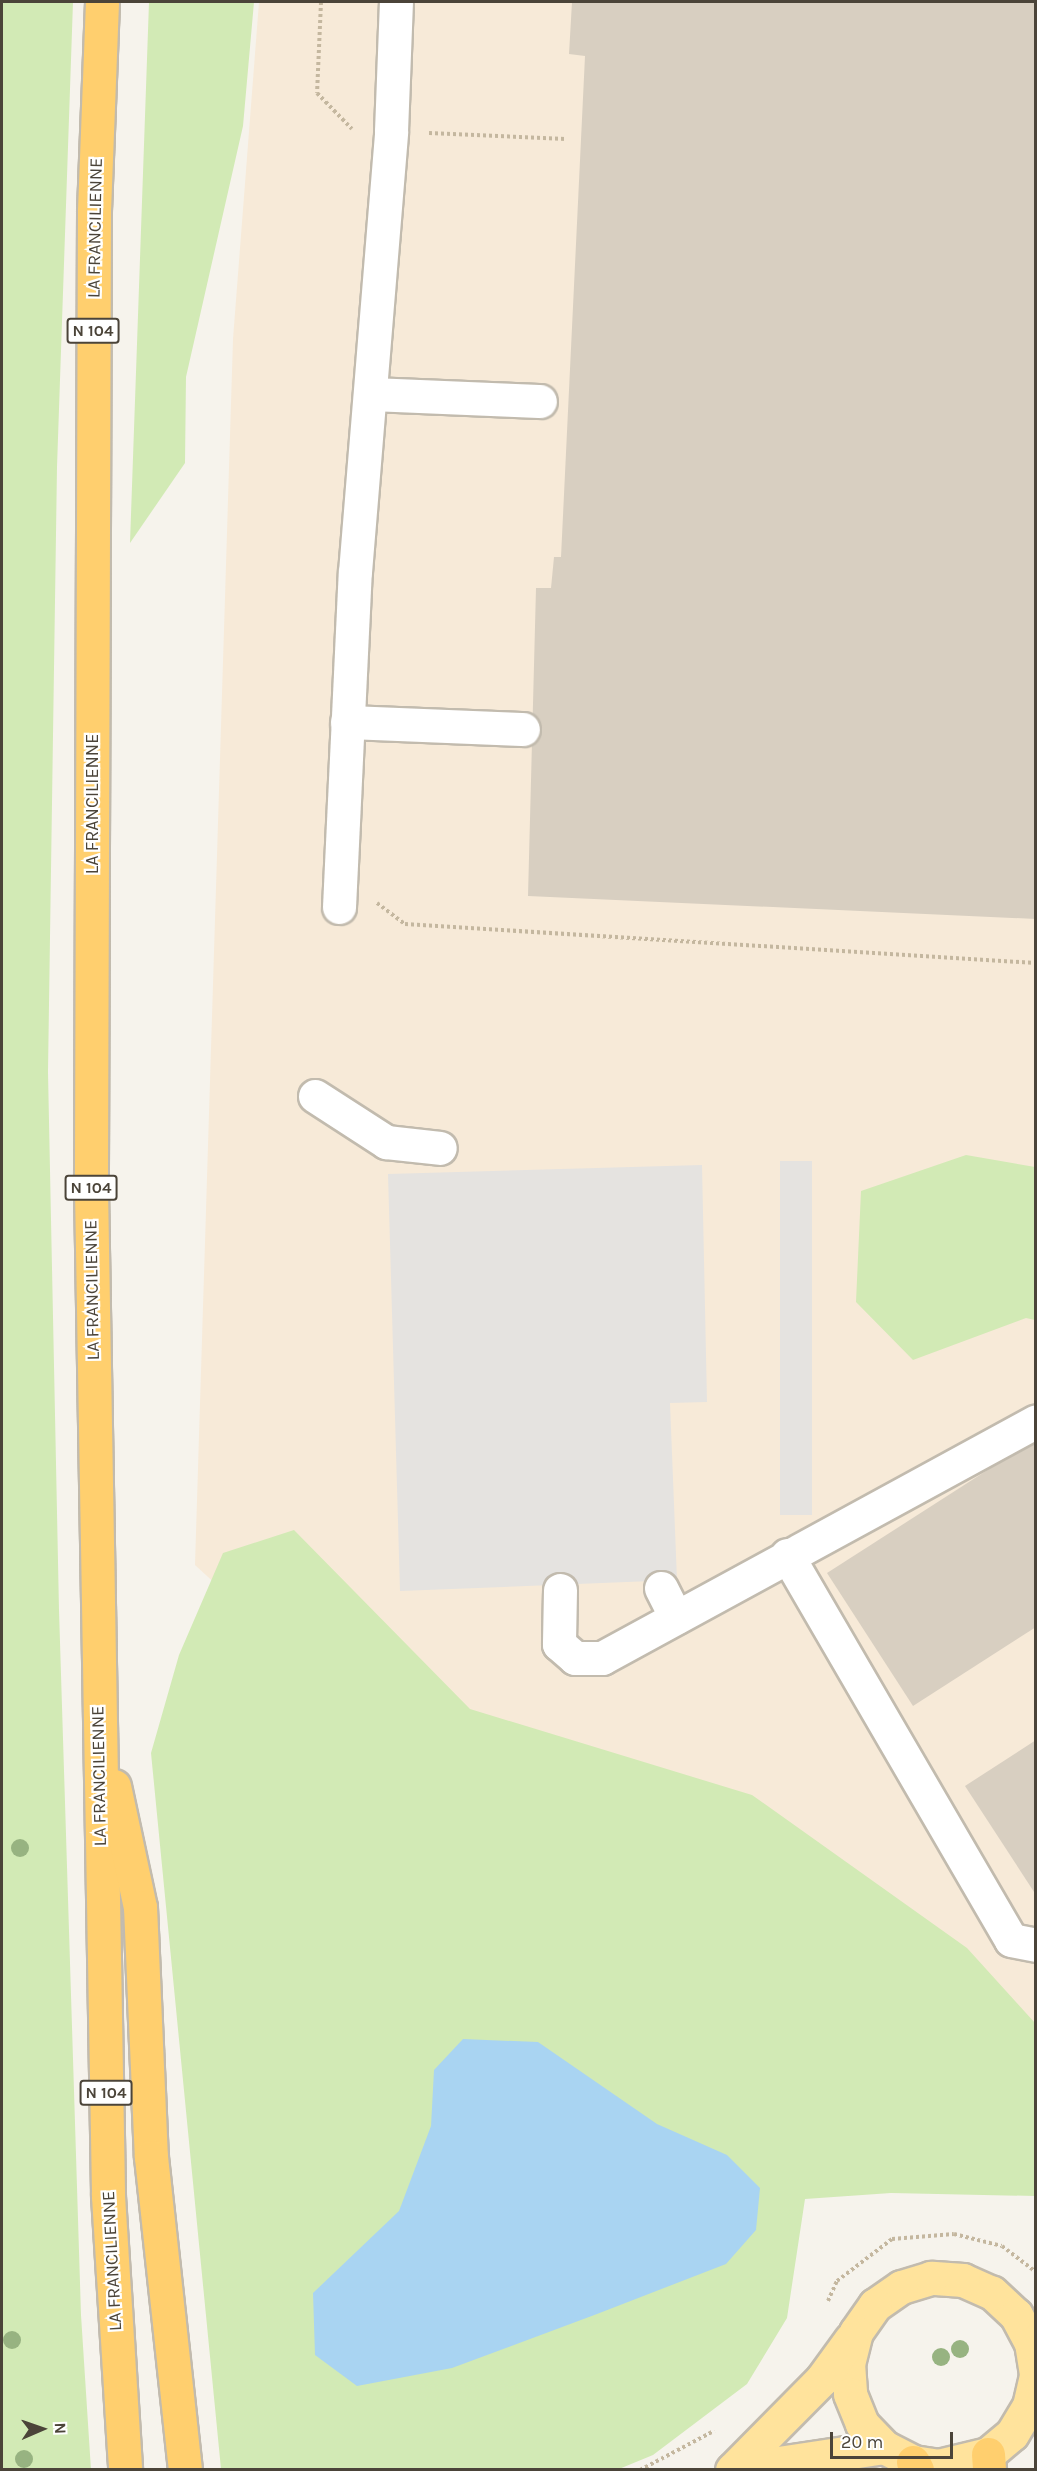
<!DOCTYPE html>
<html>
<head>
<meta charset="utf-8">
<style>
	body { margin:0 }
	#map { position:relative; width:1037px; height:2471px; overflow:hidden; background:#f6f3ec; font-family:Karla,sans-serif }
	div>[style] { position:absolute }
	.commercial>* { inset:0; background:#f7ead8 }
	.green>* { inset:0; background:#d2eab5 }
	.parking>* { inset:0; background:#e5e3e0; transform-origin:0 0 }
	.water>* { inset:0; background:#a9d4f2 }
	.building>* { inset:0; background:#d8cfc1 }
	.path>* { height:4px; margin-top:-2px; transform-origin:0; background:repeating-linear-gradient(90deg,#c4b79f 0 3px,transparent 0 6px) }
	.roads { filter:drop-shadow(2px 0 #c2bbae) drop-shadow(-2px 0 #c2bbae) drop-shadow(0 2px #c2bbae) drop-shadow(0 -2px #c2bbae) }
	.minor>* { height:33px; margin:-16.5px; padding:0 16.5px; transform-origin:16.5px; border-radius:16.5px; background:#fff }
	.major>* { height:33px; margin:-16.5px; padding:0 16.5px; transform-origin:16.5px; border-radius:16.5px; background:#ffe39c }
	.highway>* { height:33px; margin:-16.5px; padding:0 16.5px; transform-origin:16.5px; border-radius:16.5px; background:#ffcf6e }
	.trees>* { width:18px; height:18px; margin:-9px; border-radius:50%; background:#97b381 }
	span { translate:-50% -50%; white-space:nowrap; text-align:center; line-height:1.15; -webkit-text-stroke:4.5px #fff; paint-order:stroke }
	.shield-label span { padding:2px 4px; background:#fff; border:2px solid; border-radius:4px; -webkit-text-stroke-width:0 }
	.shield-label { font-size:16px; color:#4b4439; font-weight:700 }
	.street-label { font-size:18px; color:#4b4439 }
	.frame { position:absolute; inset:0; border:3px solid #4b4439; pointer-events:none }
	.north { position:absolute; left:12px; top:2399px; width:60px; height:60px; -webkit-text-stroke:4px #fff; paint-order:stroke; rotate:88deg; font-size:16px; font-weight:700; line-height:24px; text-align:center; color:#4b4439 }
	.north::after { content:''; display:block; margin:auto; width:21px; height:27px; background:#4b4439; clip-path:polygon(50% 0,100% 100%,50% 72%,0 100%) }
	.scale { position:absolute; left:830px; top:2432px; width:123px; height:27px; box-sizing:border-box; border:3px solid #4b4439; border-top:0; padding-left:8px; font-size:18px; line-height:21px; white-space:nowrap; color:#4b4439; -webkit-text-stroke:4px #fff; paint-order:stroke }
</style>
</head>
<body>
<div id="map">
	<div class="commercial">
		<div style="clip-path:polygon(259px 2px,1035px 2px,1035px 2129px,415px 1767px,195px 1565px,233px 339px)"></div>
	</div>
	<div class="green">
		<div style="clip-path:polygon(2px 2px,73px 2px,57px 467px,48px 1072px,59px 1610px,81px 2315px,91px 2470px,2px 2469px)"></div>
		<div style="clip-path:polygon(149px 2px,254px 2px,243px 126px,186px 377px,185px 463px,130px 543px)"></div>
		<div style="clip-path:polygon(966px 1155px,1035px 1167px,1035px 1320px,1026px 1318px,913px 1360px,856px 1302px,861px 1191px)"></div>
		<div style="clip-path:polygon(294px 1530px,470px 1709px,752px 1795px,967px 1948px,1035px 2023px,1035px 2196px,891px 2193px,805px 2199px,787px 2318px,747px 2384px,653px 2455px,619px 2469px,221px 2469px,151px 1753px,179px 1655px,223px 1553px)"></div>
	</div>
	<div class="parking">
		<div style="left:780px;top:1161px;width:32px;height:354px"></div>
		<div style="clip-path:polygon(702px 1165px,707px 1402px,670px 1403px,677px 1580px,400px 1591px,388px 1174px)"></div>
	</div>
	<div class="water">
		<div style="clip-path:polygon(463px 2039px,538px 2042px,657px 2124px,727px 2155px,760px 2188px,756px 2230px,726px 2264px,597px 2314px,452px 2368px,357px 2386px,315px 2355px,313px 2293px,399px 2211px,431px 2126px,434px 2070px)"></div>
	</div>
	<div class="building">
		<div style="clip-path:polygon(572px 2px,1036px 2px,1036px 919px,528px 896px,536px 588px,551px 588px,554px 557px,561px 557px,585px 56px,569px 54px)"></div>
		<div style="clip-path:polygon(1036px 1439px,1036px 1627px,913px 1706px,827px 1573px)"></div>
		<div style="clip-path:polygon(1036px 1740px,1036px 1895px,965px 1786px)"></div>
	</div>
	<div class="path">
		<div style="left:321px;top:2px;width:91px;rotate:92.5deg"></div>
		<div style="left:317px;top:93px;width:50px;rotate:45.8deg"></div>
		<div style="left:429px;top:133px;width:137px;rotate:2.5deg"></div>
		<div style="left:377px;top:903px;width:35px;rotate:37deg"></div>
		<div style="left:405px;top:924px;width:632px;rotate:3.54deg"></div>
		<div style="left:828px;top:2301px;width:22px;rotate:-66deg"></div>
		<div style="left:837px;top:2281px;width:69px;rotate:-37.4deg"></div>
		<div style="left:892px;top:2239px;width:62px;rotate:-4.6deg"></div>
		<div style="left:954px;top:2234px;width:49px;rotate:14deg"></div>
		<div style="left:1002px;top:2246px;width:43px;rotate:37.4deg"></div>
		<div style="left:640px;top:2470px;width:84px;rotate:-27.8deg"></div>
	</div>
	<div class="roads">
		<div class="minor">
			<div style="left:370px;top:394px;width:170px;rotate:2.4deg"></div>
			<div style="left:347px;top:722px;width:176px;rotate:2.3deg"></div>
			<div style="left:339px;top:907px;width:335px;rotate:-87.3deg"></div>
			<div style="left:355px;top:572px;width:442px;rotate:-85.3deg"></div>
			<div style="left:391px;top:131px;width:129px;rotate:-87.8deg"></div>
			<div style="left:315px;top:1096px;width:85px;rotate:32.9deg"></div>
			<div style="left:386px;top:1142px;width:54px;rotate:6.3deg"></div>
			<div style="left:787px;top:1555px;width:445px;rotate:59.8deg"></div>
			<div style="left:1011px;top:1940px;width:25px;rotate:11deg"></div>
			<div style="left:661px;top:1588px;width:33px;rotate:63deg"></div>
			<div style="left:560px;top:1590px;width:54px;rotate:91.1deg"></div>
			<div style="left:559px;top:1644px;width:21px;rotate:41deg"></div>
			<div style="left:575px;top:1658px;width:27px"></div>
			<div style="left:602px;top:1658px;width:494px;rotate:-28.6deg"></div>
		</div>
		<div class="major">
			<div style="left:1036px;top:2374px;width:31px;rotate:-99deg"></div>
			<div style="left:1031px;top:2343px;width:32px;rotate:-118deg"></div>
			<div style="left:1016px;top:2315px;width:33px;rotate:-137deg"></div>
			<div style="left:992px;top:2293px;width:32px;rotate:-156deg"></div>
			<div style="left:963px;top:2280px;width:32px;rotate:-176deg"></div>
			<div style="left:931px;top:2278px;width:31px;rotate:163deg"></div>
			<div style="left:901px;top:2287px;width:32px;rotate:145deg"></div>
			<div style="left:875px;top:2305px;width:33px;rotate:125deg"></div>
			<div style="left:856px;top:2332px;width:32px;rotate:104deg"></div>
			<div style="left:848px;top:2363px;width:31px;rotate:86deg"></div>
			<div style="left:850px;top:2394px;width:32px;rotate:68deg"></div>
			<div style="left:862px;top:2424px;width:32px;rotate:46deg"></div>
			<div style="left:884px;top:2447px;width:33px;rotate:27deg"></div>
			<div style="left:913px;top:2462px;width:25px;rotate:9deg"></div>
			<div style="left:938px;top:2466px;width:51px;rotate:-13.5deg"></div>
			<div style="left:988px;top:2454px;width:31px;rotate:-40deg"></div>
			<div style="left:1012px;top:2434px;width:33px;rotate:-59deg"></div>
			<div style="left:1029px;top:2406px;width:32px;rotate:-77deg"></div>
			<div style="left:734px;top:2468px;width:125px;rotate:-45.3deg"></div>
			<div style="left:822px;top:2379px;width:49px;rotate:-54.1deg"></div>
			<div style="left:732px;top:2470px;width:154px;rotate:-8.6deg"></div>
		</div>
		<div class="highway">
			<div style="left:102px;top:2px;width:210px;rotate:92.2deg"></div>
			<div style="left:94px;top:212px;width:977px;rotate:90.18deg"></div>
			<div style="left:91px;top:1189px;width:1007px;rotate:89.03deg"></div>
			<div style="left:108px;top:2196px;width:275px;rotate:86.4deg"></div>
			<div style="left:114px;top:1786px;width:124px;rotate:77.9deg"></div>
			<div style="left:140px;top:1907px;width:250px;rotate:87.5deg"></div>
			<div style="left:151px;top:2157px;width:315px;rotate:83.8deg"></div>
			<div style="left:988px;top:2454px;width:16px;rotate:86deg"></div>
			<div style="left:913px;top:2462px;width:9px;rotate:63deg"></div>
		</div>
	</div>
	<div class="trees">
		<div style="left:20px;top:1848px"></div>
		<div style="left:12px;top:2340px"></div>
		<div style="left:960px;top:2349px"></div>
		<div style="left:941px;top:2357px"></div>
		<div style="left:24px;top:2459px"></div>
	</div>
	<div class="shield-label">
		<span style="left:93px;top:331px">N 104</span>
		<span style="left:91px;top:1188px">N 104</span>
		<span style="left:106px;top:2093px">N 104</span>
	</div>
	<div class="street-label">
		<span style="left:95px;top:228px;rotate:-89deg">LA FRANCILIENNE</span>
		<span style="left:92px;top:804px;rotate:-90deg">LA FRANCILIENNE</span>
		<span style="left:92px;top:1290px;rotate:-91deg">LA FRANCILIENNE</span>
		<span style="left:99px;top:1776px;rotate:-91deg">LA FRANCILIENNE</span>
		<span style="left:112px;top:2261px;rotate:-93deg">LA FRANCILIENNE</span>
	</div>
	<div class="frame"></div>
	<div class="north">N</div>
	<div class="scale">20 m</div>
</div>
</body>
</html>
